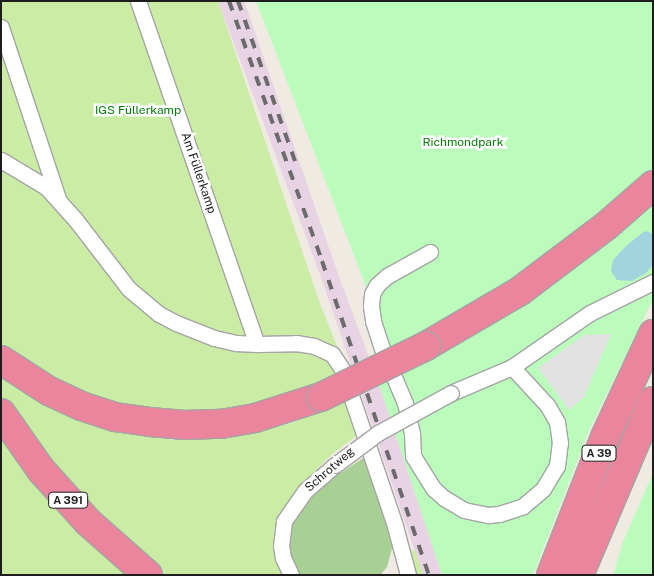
<!DOCTYPE html>
<html>
<head>
<meta charset="utf-8">
<style>
	body { margin:0 }
	#map { position:relative; width:654px; height:576px; overflow:hidden; background:#efeae2; font-family:"Public Sans",sans-serif }
	div>[style] { position:absolute }
	.industrial>* { inset:0; background:#e8d3e5 }
	.grass>* { inset:0; background:#cbeca4 }
	.forest>* { inset:0; background:#a9d094 }
	.park>* { inset:0; background:#bbfcbd }
	.parking>* { inset:0; background:#e1e1e1 }
	.water>* { inset:0; background:#a0d4df }
	.roads { filter:drop-shadow(1px 0 #a4a4a4) drop-shadow(-1px 0 #a4a4a4) drop-shadow(0 1px #a4a4a4) drop-shadow(0 -1px #a4a4a4) }
	.minor>* { height:15px; margin:-7.5px; padding:0 7.5px; transform-origin:7.5px; border-radius:7.5px; background:#fff }
	.motorway>* { height:28px; margin:-14px; padding:0 14px; transform-origin:14px; border-radius:14px; background:#ea859d }
	.rail>* { height:4px; margin-top:-2px; transform-origin:0; background:repeating-linear-gradient(90deg,#6b6b6b 0 10px,transparent 0 20px) }
	.bridges { filter:drop-shadow(1px 0 #a4a4a4) drop-shadow(-1px 0 #a4a4a4) drop-shadow(0 1px #a4a4a4) drop-shadow(0 -1px #a4a4a4) }
	.minor-bridge>* { height:15px; margin:-7.5px; padding:0 7.5px; transform-origin:7.5px; border-radius:7.5px; background:#fff }
	.motorway-bridge>* { height:28px; margin:-14px; padding:0 14px; transform-origin:14px; border-radius:14px; background:#ea859d }
	span { translate:-50% -50%; white-space:nowrap; text-align:center; line-height:1.15; -webkit-text-stroke:5px #fff; paint-order:stroke }
	.shield-label span { padding:1px 4px; background:#fff; border:1px solid; border-radius:4px; -webkit-text-stroke-width:0 }
	.shield-label { font-size:11px; color:#1d1d1d; font-weight:700 }
	.park-label { font-size:12px; color:#067f0a }
	.street-label { font-size:12px; color:#1d1d1d }
	.frame { position:absolute; inset:0; border:2px solid #1d1d1d; pointer-events:none }
</style>
</head>
<body>
<div id="map">
	<div class="industrial">
		<div style="clip-path:polygon(218px 1px,244px 1px,247px 9px,338px 274px,379px 384px,442px 575px,423px 575px,322px 280px)"></div>
	</div>
	<div class="grass">
		<div style="clip-path:polygon(1px 1px,218px 1px,320px 304px,349px 375px,208px 419px,93px 404px,1px 348px)"></div>
		<div style="clip-path:polygon(1px 377px,11px 385px,49px 407px,105px 430px,175px 440px,241px 435px,292px 423px,348px 400px,360px 433px,330px 456px,298px 488px,279px 516px,274px 531px,274px 553px,282px 575px,162px 575px,127px 548px,44px 458px,1px 397px)"></div>
		<div style="clip-path:polygon(1px 431px,130px 575px,1px 575px)"></div>
		<div style="clip-path:polygon(415px 550px,423px 575px,417px 575px,411px 551px)"></div>
	</div>
	<div class="forest">
		<div style="clip-path:polygon(368px 455px,394px 541px,387px 567px,380px 575px,297px 575px,290px 563px,284px 538px,291px 520px,316px 489px)"></div>
	</div>
	<div class="park">
		<div style="clip-path:polygon(256px 1px,653px 1px,653px 168px,641px 183px,508px 286px,392px 354px)"></div>
		<div style="clip-path:polygon(653px 196px,653px 299px,590px 428px,533px 575px,442px 575px,379px 384px,441px 352px)"></div>
		<div style="clip-path:polygon(653px 473px,653px 575px,613px 575px,623px 542px)"></div>
	</div>
	<div class="parking">
		<div style="clip-path:polygon(611px 334px,584px 397px,569px 410px,538px 368px,584px 335px)"></div>
	</div>
	<div class="water">
		<div style="clip-path:polygon(645px 231px,651px 233px,653px 236px,653px 265px,646px 273px,632px 281px,617px 280px,611px 271px,613px 260px,627px 245px)"></div>
	</div>
	<div class="roads">
		<div class="minor">
			<div style="left:138px;top:1px;width:363px;rotate:70.9deg"></div>
			<div style="left:1px;top:27px;width:180px;rotate:71.6deg"></div>
			<div style="left:1px;top:160px;width:52px;rotate:31deg"></div>
			<div style="left:46px;top:187px;width:43px;rotate:47.8deg"></div>
			<div style="left:75px;top:219px;width:88px;rotate:52.4deg"></div>
			<div style="left:129px;top:289px;width:39px;rotate:40deg"></div>
			<div style="left:159px;top:314px;width:19px;rotate:28deg"></div>
			<div style="left:176px;top:323px;width:41px;rotate:21.5deg"></div>
			<div style="left:214px;top:338px;width:23px;rotate:13deg"></div>
			<div style="left:236px;top:343px;width:21px;rotate:3deg"></div>
			<div style="left:257px;top:344px;width:39px;rotate:-1deg"></div>
			<div style="left:296px;top:343px;width:18px;rotate:9deg"></div>
			<div style="left:314px;top:346px;width:20px;rotate:24deg"></div>
			<div style="left:332px;top:354px;width:18px;rotate:56deg"></div>
			<div style="left:342px;top:369px;width:166px;rotate:71.3deg"></div>
			<div style="left:395px;top:526px;width:51px;rotate:75.1deg"></div>
			<div style="left:430px;top:252px;width:49px;rotate:150.8deg"></div>
			<div style="left:387px;top:276px;width:13px;rotate:138deg"></div>
			<div style="left:377px;top:285px;width:10px;rotate:119deg"></div>
			<div style="left:372px;top:294px;width:12px;rotate:95deg"></div>
			<div style="left:371px;top:306px;width:15px;rotate:82deg"></div>
			<div style="left:373px;top:321px;width:32px;rotate:72deg"></div>
			<div style="left:383px;top:351px;width:56px;rotate:67.1deg"></div>
			<div style="left:405px;top:403px;width:32px;rotate:77deg"></div>
			<div style="left:412px;top:434px;width:22px;rotate:87deg"></div>
			<div style="left:413px;top:456px;width:39px;rotate:58deg"></div>
			<div style="left:434px;top:489px;width:13px;rotate:42deg"></div>
			<div style="left:444px;top:498px;width:23px;rotate:31deg"></div>
			<div style="left:464px;top:510px;width:25px;rotate:12deg"></div>
			<div style="left:488px;top:515px;width:11px;rotate:-5deg"></div>
			<div style="left:499px;top:514px;width:25px;rotate:-18deg"></div>
			<div style="left:523px;top:506px;width:26px;rotate:-40deg"></div>
			<div style="left:543px;top:489px;width:27px;rotate:-59deg"></div>
			<div style="left:557px;top:466px;width:23px;rotate:-83deg"></div>
			<div style="left:560px;top:443px;width:21px;rotate:-98deg"></div>
			<div style="left:557px;top:422px;width:20px;rotate:-120deg"></div>
			<div style="left:547px;top:405px;width:52px;rotate:-132.6deg"></div>
			<div style="left:451px;top:393px;width:66px;rotate:-23.1deg"></div>
			<div style="left:512px;top:367px;width:95px;rotate:-34.7deg"></div>
			<div style="left:590px;top:313px;width:70px;rotate:-26.2deg"></div>
			<div style="left:291px;top:575px;width:19px;rotate:-115deg"></div>
			<div style="left:283px;top:558px;width:12px;rotate:-99deg"></div>
			<div style="left:281px;top:546px;width:25px;rotate:-83deg"></div>
			<div style="left:284px;top:521px;width:38px;rotate:-55deg"></div>
			<div style="left:306px;top:490px;width:38px;rotate:-41deg"></div>
		</div>
		<div class="motorway">
			<div style="left:426px;top:346px;width:109px;rotate:-30.3deg"></div>
			<div style="left:520px;top:291px;width:108px;rotate:-37.1deg"></div>
			<div style="left:606px;top:226px;width:62px;rotate:-41.1deg"></div>
			<div style="left:1px;top:360px;width:57px;rotate:32.9deg"></div>
			<div style="left:49px;top:391px;width:35px;rotate:25deg"></div>
			<div style="left:81px;top:406px;width:36px;rotate:18deg"></div>
			<div style="left:115px;top:417px;width:35px;rotate:8deg"></div>
			<div style="left:150px;top:422px;width:35px;rotate:5deg"></div>
			<div style="left:185px;top:425px;width:36px;rotate:-2deg"></div>
			<div style="left:221px;top:424px;width:35px;rotate:-10deg"></div>
			<div style="left:255px;top:418px;width:69px;rotate:-17.7deg"></div>
			<div style="left:1px;top:413px;width:70px;rotate:54.9deg"></div>
			<div style="left:41px;top:470px;width:70px;rotate:47.9deg"></div>
			<div style="left:88px;top:522px;width:80px;rotate:41.5deg"></div>
			<div style="left:551px;top:575px;width:148px;rotate:-68.6deg"></div>
			<div style="left:605px;top:437px;width:114px;rotate:-65deg"></div>
			<div style="left:579px;top:575px;width:189px;rotate:-67deg"></div>
		</div>
	</div>
	<div class="rail">
		<div style="left:229px;top:1px;width:276px;rotate:70.3deg"></div>
		<div style="left:322px;top:261px;width:332px;rotate:71.2deg"></div>
		<div style="left:238px;top:1px;width:170px;rotate:70.4deg"></div>
	</div>
	<div class="bridges">
		<div class="minor-bridge">
			<div style="left:335px;top:465px;width:54px;rotate:-36.7deg"></div>
			<div style="left:378px;top:433px;width:83px;rotate:-28.7deg"></div>
		</div>
		<div class="motorway-bridge">
			<div style="left:321px;top:397px;width:117px;rotate:-25.9deg"></div>
		</div>
	</div>
	<div class="shield-label">
		<span style="left:599px;top:453px">A 39</span>
		<span style="left:68px;top:500px">A 391</span>
	</div>
	<div class="park-label">
		<span style="left:138px;top:111px">IGS Füllerkamp</span>
		<span style="left:463px;top:143px">Richmondpark</span>
	</div>
	<div class="street-label">
		<span style="left:198px;top:173px;rotate:71deg">Am Füllerkamp</span>
		<span style="left:330px;top:470px;rotate:-41deg">Schrotweg</span>
	</div>
	<div class="frame"></div>
</div>
</body>
</html>
